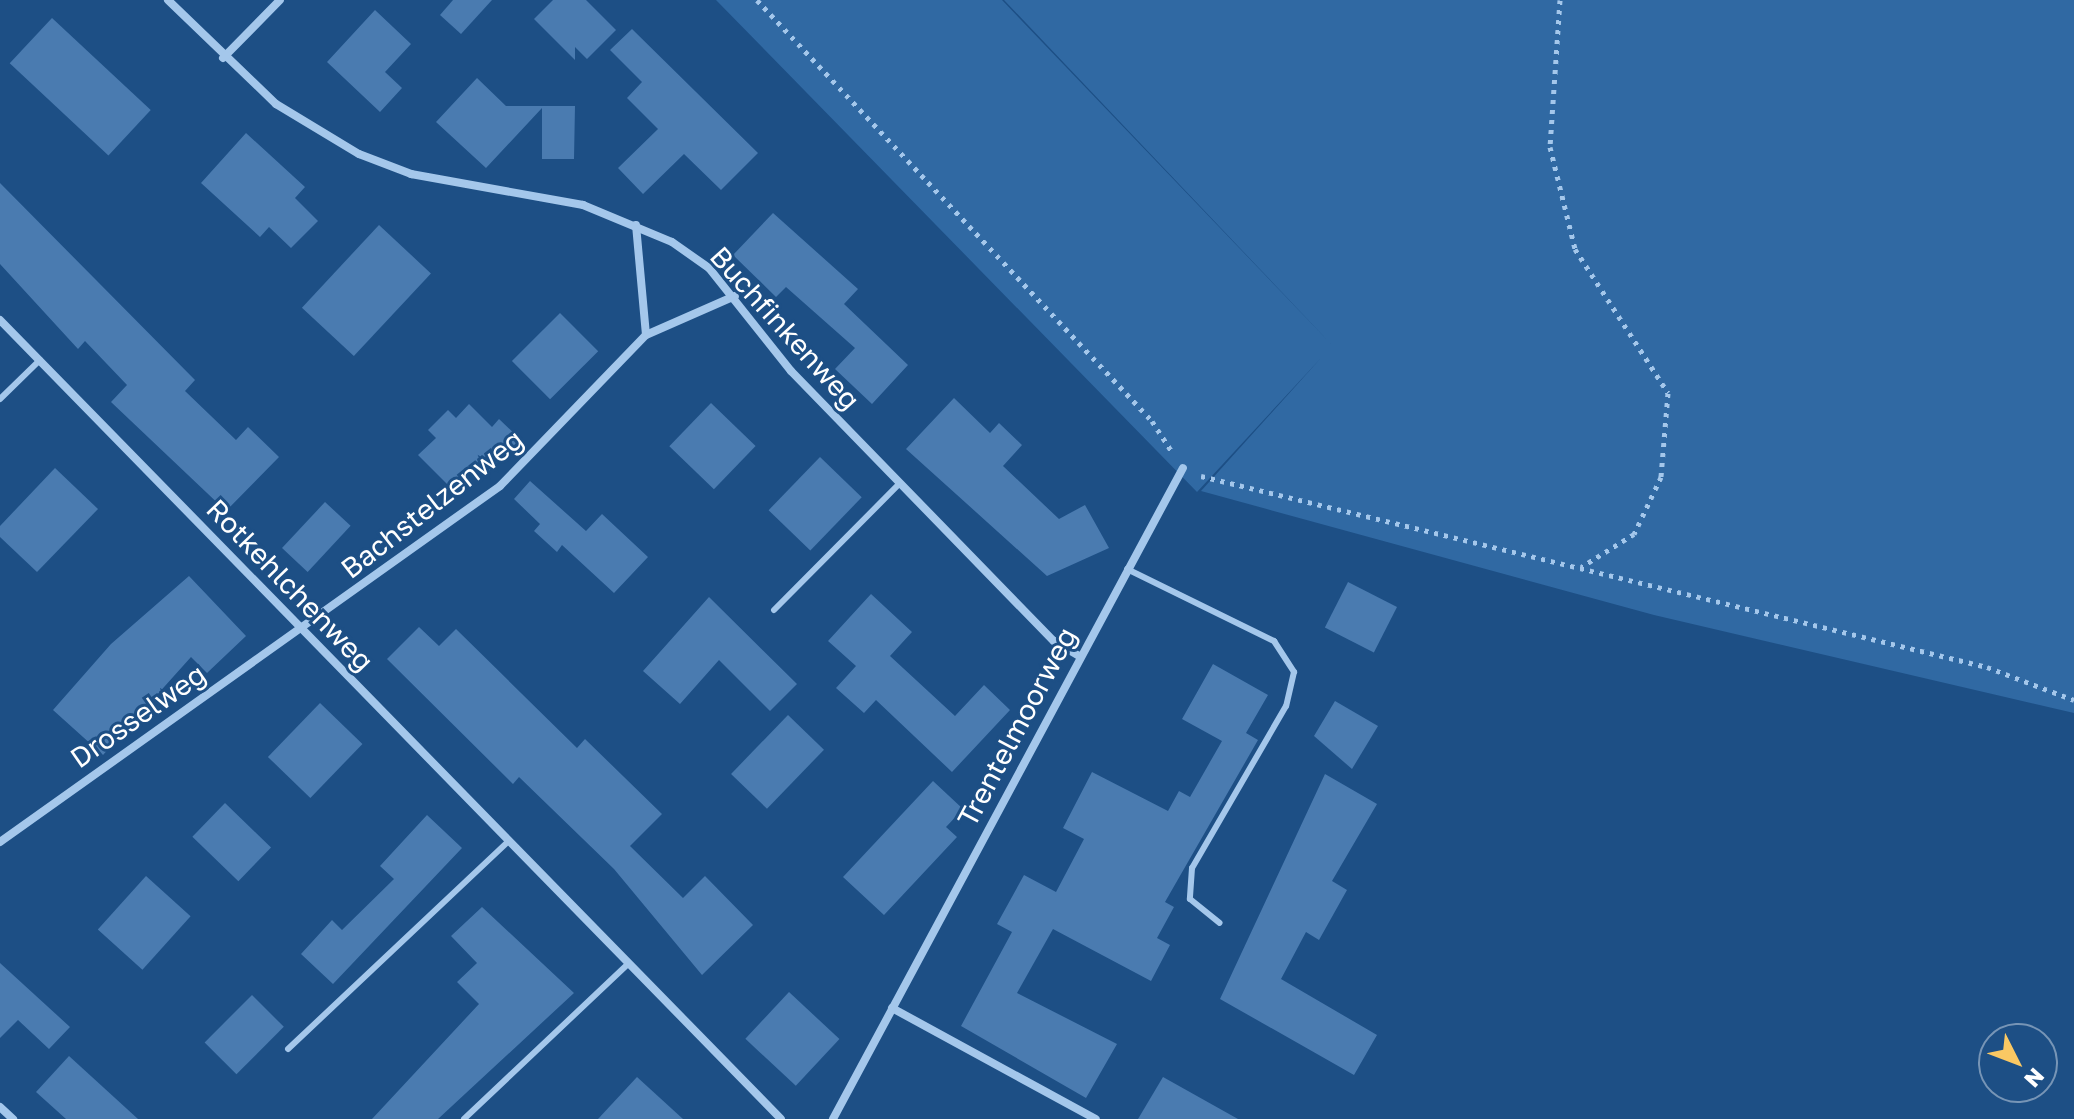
<!DOCTYPE html>
<html>
<head>
<meta charset="utf-8">
<style>
	body { margin:0 }
	#map { position:relative; width:2074px; height:1119px; overflow:hidden; background:#1d4f85; font-family:"Golos Text",sans-serif }
	div>[style] { position:absolute }
	.green>* { inset:0; background:#3069a3 }
	.building>* { inset:0; background:#4a7bb0; transform-origin:0 0 }
	.path>* { height:5px; margin-top:-2.5px; transform-origin:0; background:repeating-linear-gradient(90deg,#a4c7eb 0 4px,transparent 0 10px) }
	.lane>* { height:6px; margin:-3px; padding:0 3px; transform-origin:3px; border-radius:3px; background:#a4c7eb }
	.street>* { height:8px; margin:-4px; padding:0 4px; transform-origin:4px; border-radius:4px; background:#a4c7eb }
	span { translate:-50% -50%; white-space:nowrap; text-align:center; line-height:1.15; -webkit-text-stroke:6px #1d4f85; paint-order:stroke }
	.street-label { font-size:28px; color:#fff }
	.north { position:absolute; left:1978px; top:1023px; width:80px; height:80px; box-sizing:border-box; background:#1d4f85; border:2px solid #7795b6; border-radius:50%; rotate:132deg; font-size:22px; font-weight:700; line-height:32px; text-align:center; color:#fff }
	.north::after { content:''; display:block; margin:auto; width:28px; height:36px; background:#fac863; clip-path:polygon(50% 0,100% 100%,50% 72%,0 100%) }
</style>
</head>
<body>
<div id="map">
	<div class="green">
		<div style="clip-path:polygon(716px 0,1002px 0,1333px 346px,1004px 0,2074px 0,2074px 713px,1654px 615px,1201px 491px,1321px 358px,1197px 492px)"></div>
	</div>
	<div class="building">
		<div style="clip-path:polygon(453px 0,492px 0,461px 34px,440px 15px)"></div>
		<div style="clip-path:polygon(553px 0,586px 0,616px 30px,587px 59px,575px 47px,575px 60px,534px 19px)"></div>
		<div style="clip-path:polygon(375px 10px,411px 44px,385px 72px,402px 88px,380px 112px,327px 62px)"></div>
		<div style="left:52px;top:18px;width:135px;height:62px;rotate:43deg"></div>
		<div style="clip-path:polygon(632px 29px,758px 153px,721px 190px,684px 154px,643px 194px,618px 168px,658px 129px,627px 98px,642px 82px,610px 50px)"></div>
		<div style="clip-path:polygon(477px 78px,506px 106px,575px 106px,574px 159px,542px 159px,542px 108px,486px 168px,436px 122px)"></div>
		<div style="clip-path:polygon(246px 133px,305px 187px,295px 198px,318px 221px,291px 248px,269px 227px,260px 237px,201px 183px)"></div>
		<div style="clip-path:polygon(0 183px,195px 380px,185px 391px,236px 440px,248px 427px,279px 457px,226px 511px,111px 402px,127px 385px,85px 341px,78px 349px,0 264px)"></div>
		<div style="clip-path:polygon(773px 213px,858px 289px,844px 304px,908px 365px,872px 404px,835px 369px,855px 348px,786px 287px,776px 297px,733px 255px)"></div>
		<div style="left:379px;top:225px;width:71px;height:113px;rotate:43deg"></div>
		<div style="left:560px;top:313px;width:54px;height:68px;rotate:45deg"></div>
		<div style="clip-path:polygon(954px 398px,990px 433px,999px 423px,1022px 445px,1003px 466px,1059px 519px,1085px 505px,1109px 548px,1047px 576px,906px 449px)"></div>
		<div style="left:711px;top:403px;width:62px;height:60px;rotate:44deg"></div>
		<div style="clip-path:polygon(469px 404px,492px 427px,499px 419px,520px 439px,486px 474px,475px 463px,451px 488px,418px 455px,436px 438px,428px 430px,448px 410px,456px 418px)"></div>
		<div style="left:820px;top:457px;width:58px;height:74px;rotate:44deg"></div>
		<div style="clip-path:polygon(55px 468px,98px 509px,37px 572px,0 537px,0 526px)"></div>
		<div style="clip-path:polygon(530px 481px,586px 531px,602px 514px,648px 557px,614px 593px,562px 545px,557px 552px,534px 531px,540px 524px,514px 499px)"></div>
		<div style="left:325px;top:502px;width:35px;height:63px;rotate:43deg"></div>
		<div style="clip-path:polygon(189px 576px,246px 636px,207px 673px,191px 657px,103px 755px,53px 710px,111px 644px)"></div>
		<div style="left:1348px;top:582px;width:55px;height:51px;rotate:27deg"></div>
		<div style="clip-path:polygon(871px 594px,912px 632px,890px 656px,955px 716px,984px 685px,1010px 710px,952px 772px,876px 700px,864px 713px,836px 688px,856px 666px,828px 641px)"></div>
		<div style="clip-path:polygon(709px 597px,797px 684px,770px 711px,719px 660px,680px 704px,643px 671px)"></div>
		<div style="clip-path:polygon(419px 627px,439px 646px,456px 629px,577px 748px,585px 739px,662px 814px,630px 846px,683px 898px,705px 876px,753px 925px,702px 975px,614px 869px,519px 777px,513px 784px,387px 659px)"></div>
		<div style="clip-path:polygon(1213px 664px,1268px 695px,1246px 733px,1258px 740px,1165px 902px,1174px 907px,1157px 938px,1170px 945px,1151px 981px,1053px 929px,1017px 993px,1117px 1044px,1086px 1098px,961px 1026px,1012px 932px,997px 924px,1024px 875px,1056px 892px,1084px 839px,1063px 828px,1092px 772px,1168px 811px,1179px 791px,1190px 797px,1222px 741px,1182px 719px)"></div>
		<div style="clip-path:polygon(1335px 701px,1378px 726px,1352px 769px,1314px 736px)"></div>
		<div style="left:320px;top:703px;width:59px;height:75px;rotate:44deg"></div>
		<div style="left:788px;top:715px;width:50px;height:82px;rotate:44deg"></div>
		<div style="clip-path:polygon(1325px 774px,1377px 804px,1332px 881px,1347px 890px,1319px 940px,1306px 932px,1281px 979px,1377px 1035px,1354px 1075px,1220px 999px)"></div>
		<div style="clip-path:polygon(933px 781px,963px 809px,946px 827px,957px 837px,884px 915px,843px 877px)"></div>
		<div style="left:225px;top:803px;width:64px;height:47px;rotate:44deg"></div>
		<div style="clip-path:polygon(427px 815px,462px 848px,333px 984px,301px 954px,332px 920px,342px 930px,394px 879px,380px 866px)"></div>
		<div style="left:146px;top:876px;width:60px;height:72px;rotate:42deg"></div>
		<div style="clip-path:polygon(482px 907px,574px 993px,438px 1119px,372px 1119px,479px 1004px,457px 982px,477px 963px,451px 936px)"></div>
		<div style="clip-path:polygon(0 963px,70px 1027px,49px 1049px,18px 1020px,0 1038px)"></div>
		<div style="left:789px;top:992px;width:69px;height:64px;rotate:43deg"></div>
		<div style="left:252px;top:995px;width:45px;height:67px;rotate:45deg"></div>
		<div style="clip-path:polygon(69px 1056px,138px 1119px,66px 1119px,36px 1092px)"></div>
		<div style="clip-path:polygon(637px 1077px,683px 1119px,598px 1119px)"></div>
		<div style="clip-path:polygon(1163px 1077px,1238px 1119px,1138px 1119px)"></div>
	</div>
	<div class="path">
		<div style="left:757px;top:0;width:577px;rotate:46.82deg"></div>
		<div style="left:1152px;top:421px;width:38px;rotate:57deg"></div>
		<div style="left:1560px;top:0;width:147px;rotate:93.9deg"></div>
		<div style="left:1550px;top:147px;width:105px;rotate:76.2deg"></div>
		<div style="left:1575px;top:249px;width:171px;rotate:57.1deg"></div>
		<div style="left:1668px;top:393px;width:84px;rotate:94.8deg"></div>
		<div style="left:1661px;top:477px;width:63px;rotate:115.3deg"></div>
		<div style="left:1634px;top:534px;width:62px;rotate:148.1deg"></div>
		<div style="left:1201px;top:476px;width:809px;rotate:13.66deg"></div>
		<div style="left:1987px;top:667px;width:93px;rotate:20.8deg"></div>
	</div>
	<div class="lane">
		<div style="left:0;top:399px;width:56px;rotate:-44.3deg"></div>
		<div style="left:1127px;top:569px;width:164px;rotate:26.1deg"></div>
		<div style="left:1274px;top:641px;width:37px;rotate:57deg"></div>
		<div style="left:1294px;top:672px;width:35px;rotate:103deg"></div>
		<div style="left:1286px;top:706px;width:187px;rotate:120.1deg"></div>
		<div style="left:1192px;top:868px;width:31px;rotate:94deg"></div>
		<div style="left:1190px;top:899px;width:38px;rotate:39deg"></div>
		<div style="left:774px;top:610px;width:179px;rotate:-45.2deg"></div>
		<div style="left:288px;top:1049px;width:302px;rotate:-43.3deg"></div>
		<div style="left:464px;top:1119px;width:226px;rotate:-43.4deg"></div>
	</div>
	<div class="street">
		<div style="left:168px;top:0;width:150px;rotate:43.9deg"></div>
		<div style="left:276px;top:104px;width:97px;rotate:31.1deg"></div>
		<div style="left:359px;top:154px;width:56px;rotate:21deg"></div>
		<div style="left:411px;top:174px;width:175px;rotate:10.2deg"></div>
		<div style="left:583px;top:205px;width:96px;rotate:22.6deg"></div>
		<div style="left:672px;top:242px;width:45px;rotate:35.1deg"></div>
		<div style="left:709px;top:268px;width:132px;rotate:51.5deg"></div>
		<div style="left:791px;top:371px;width:377px;rotate:45.8deg"></div>
		<div style="left:1054px;top:641px;width:29px;rotate:31deg"></div>
		<div style="left:223px;top:58px;width:81px;rotate:-45.5deg"></div>
		<div style="left:636px;top:225px;width:110px;rotate:84.8deg"></div>
		<div style="left:0;top:320px;width:1117px;rotate:45.65deg"></div>
		<div style="left:0;top:842px;width:614px;rotate:-35.45deg"></div>
		<div style="left:500px;top:486px;width:210px;rotate:-46deg"></div>
		<div style="left:646px;top:335px;width:97px;rotate:-23.7deg"></div>
		<div style="left:892px;top:1008px;width:232px;rotate:28.6deg"></div>
		<div style="left:0;top:1107px;width:18px;rotate:43deg"></div>
		<div style="left:833px;top:1119px;width:739px;rotate:-61.74deg"></div>
	</div>
	<div class="street-label">
		<span style="left:785px;top:328px;rotate:48deg">Buchfinkenweg</span>
		<span style="left:432px;top:504px;rotate:-38deg">Bachstelzenweg</span>
		<span style="left:290px;top:585px;rotate:46deg">Rotkehlchenweg</span>
		<span style="left:138px;top:716px;rotate:-35deg">Drosselweg</span>
		<span style="left:1017px;top:727px;rotate:-62deg">Trentelmoorweg</span>
	</div>
	<div class="north">N</div>
</div>
</body>
</html>
